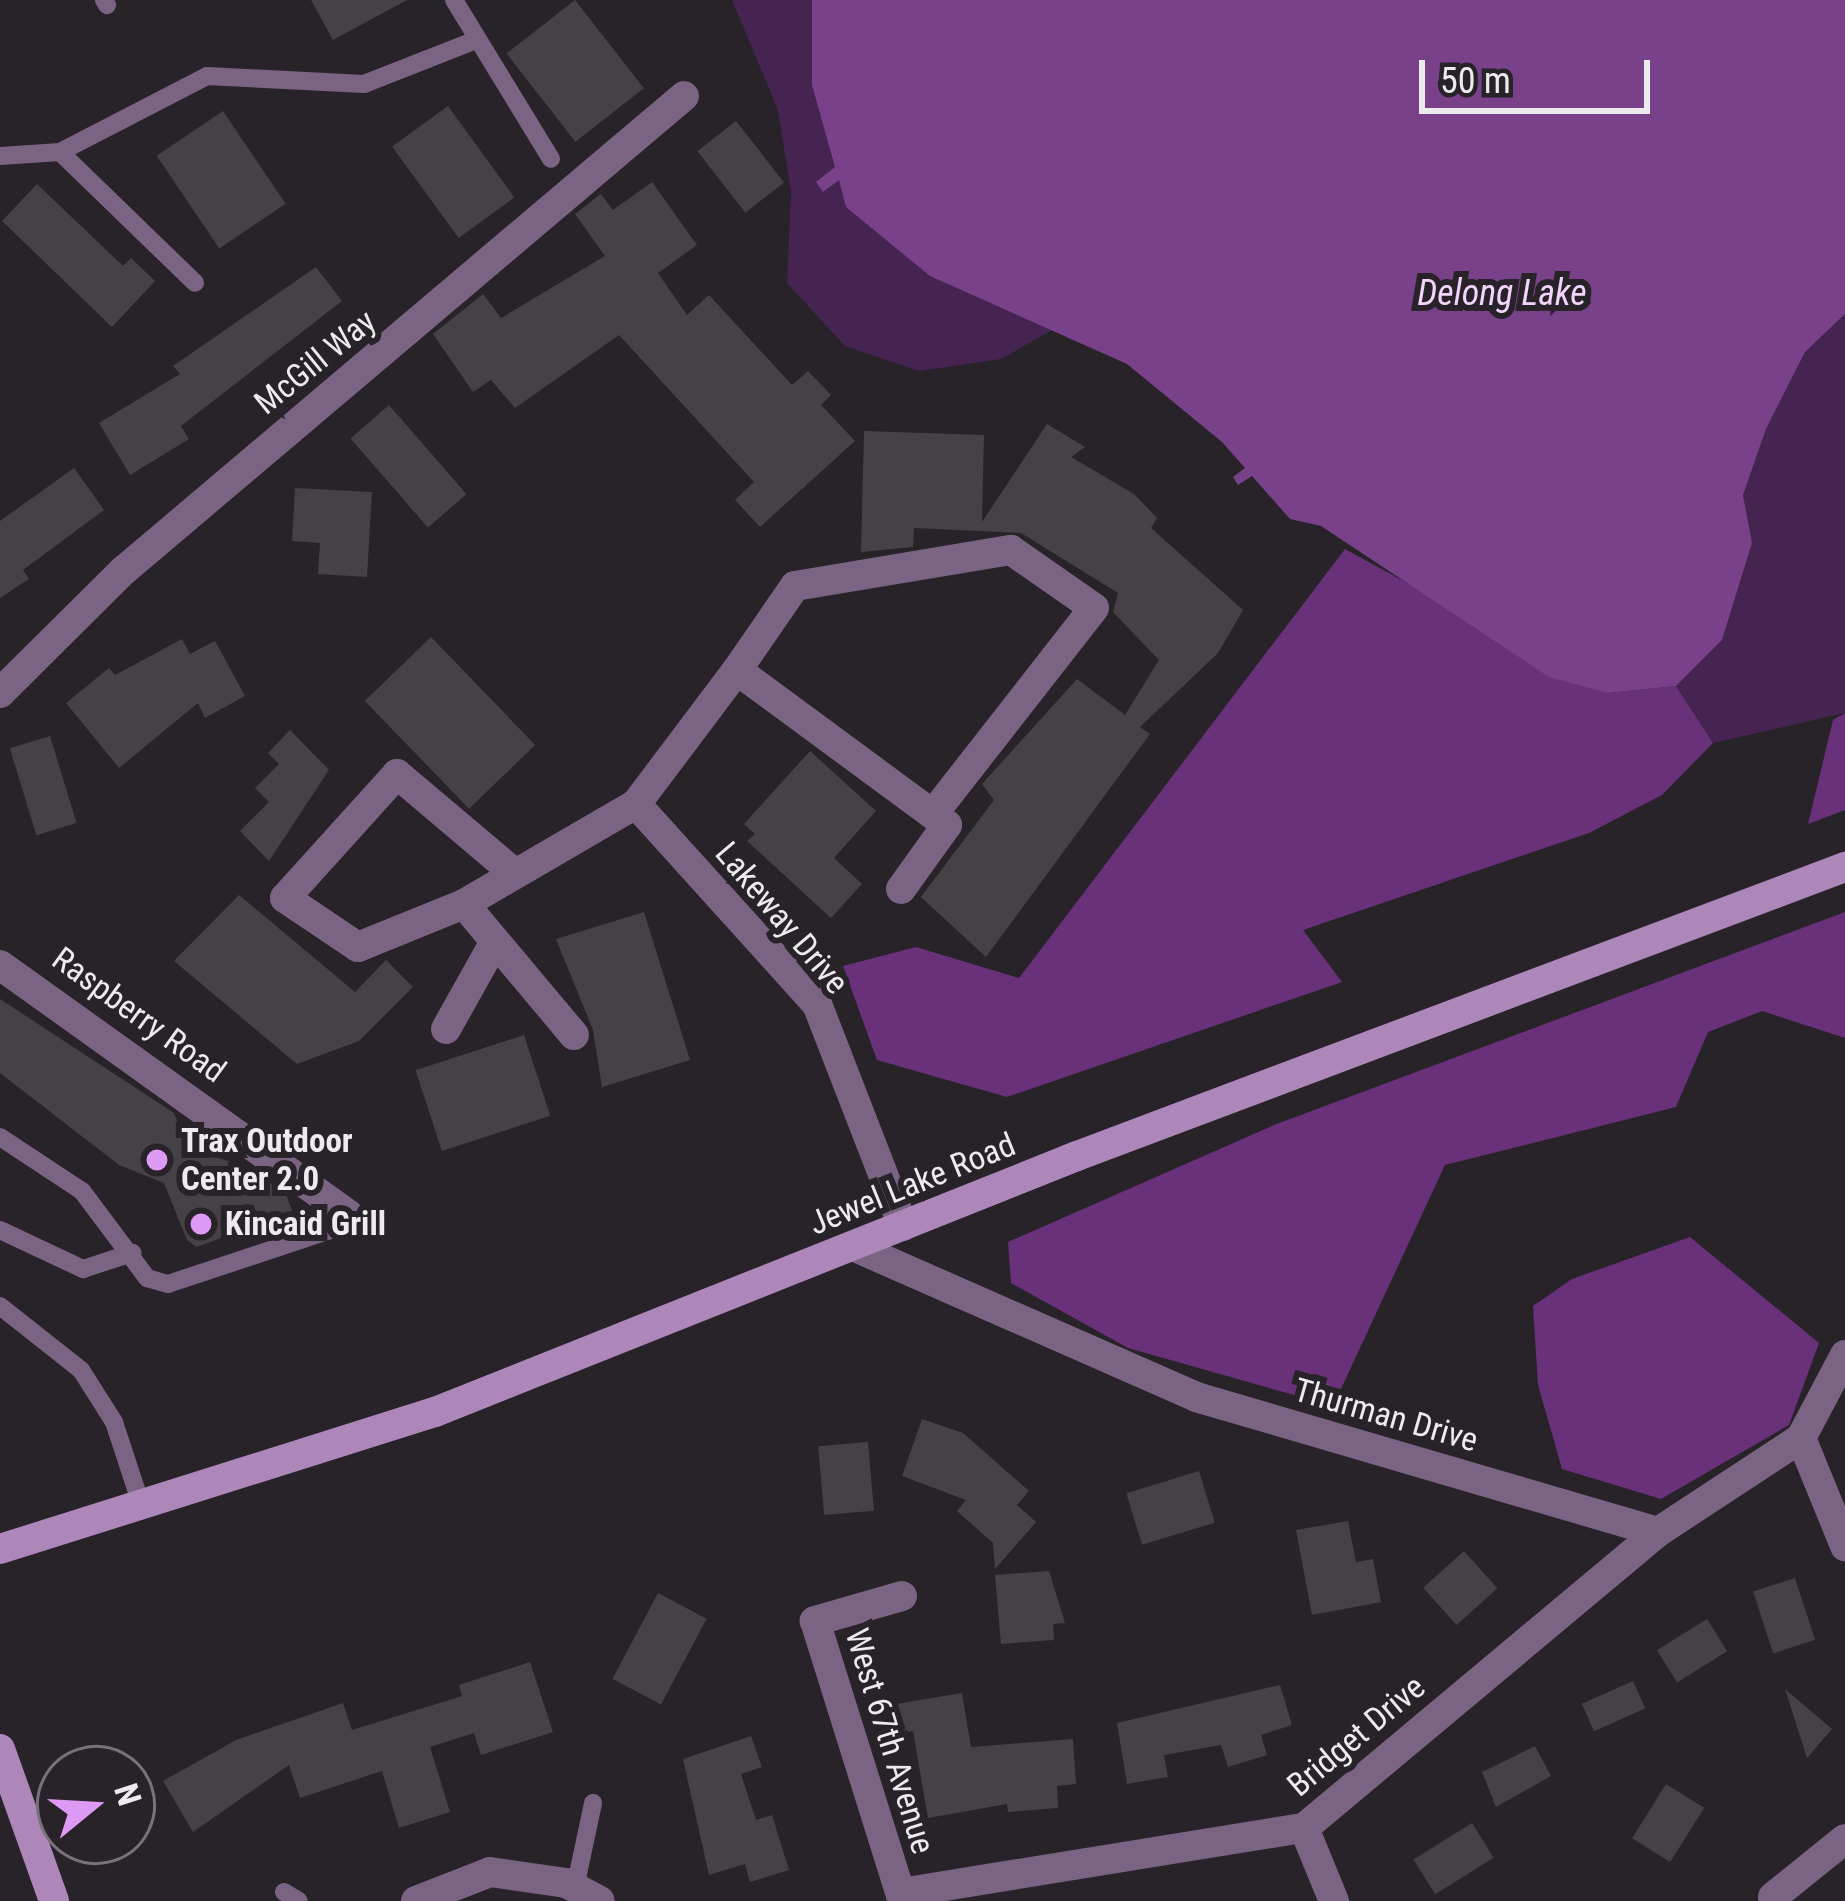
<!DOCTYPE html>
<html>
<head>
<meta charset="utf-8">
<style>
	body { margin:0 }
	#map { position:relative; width:1845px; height:1901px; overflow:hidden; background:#272328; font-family:"Roboto Condensed",sans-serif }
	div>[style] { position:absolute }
	.green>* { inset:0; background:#462451 }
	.forest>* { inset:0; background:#683179 }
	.water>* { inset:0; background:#78418a }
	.building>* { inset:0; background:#454147; transform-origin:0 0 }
	.service>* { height:18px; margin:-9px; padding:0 9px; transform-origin:9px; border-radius:9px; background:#7b6383 }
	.minor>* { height:30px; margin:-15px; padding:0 15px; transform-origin:15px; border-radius:15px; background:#7b6383 }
	.secondary>* { height:30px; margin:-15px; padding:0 15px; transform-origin:15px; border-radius:15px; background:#ad86ba }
	.dots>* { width:33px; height:33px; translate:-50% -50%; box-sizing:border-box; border:6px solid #272328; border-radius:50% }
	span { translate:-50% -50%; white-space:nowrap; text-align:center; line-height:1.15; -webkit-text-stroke:12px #272328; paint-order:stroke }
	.street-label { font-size:33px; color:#eeebef }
	.poi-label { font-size:33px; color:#eeebef; font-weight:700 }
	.left { translate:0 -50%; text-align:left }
	.water-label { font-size:36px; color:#f2d4fc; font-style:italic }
	.north { position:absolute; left:36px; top:1745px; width:120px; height:120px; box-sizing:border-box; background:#272328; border:3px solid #777378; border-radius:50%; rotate:72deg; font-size:33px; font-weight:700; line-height:48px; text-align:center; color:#eeebef }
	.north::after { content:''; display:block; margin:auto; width:42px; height:54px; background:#dd99f3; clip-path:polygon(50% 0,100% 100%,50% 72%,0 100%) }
	.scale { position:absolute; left:1419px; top:60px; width:231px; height:54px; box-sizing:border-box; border:6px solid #eeebef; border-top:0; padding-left:15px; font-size:36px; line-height:42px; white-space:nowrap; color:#eeebef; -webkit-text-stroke:9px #272328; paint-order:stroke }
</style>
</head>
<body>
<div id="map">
	<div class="green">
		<div style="clip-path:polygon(732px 0,812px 0,812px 85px,1001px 303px,1054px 329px,1001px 359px,919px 371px,845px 346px,787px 283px,791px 192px,778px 110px)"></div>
		<div style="clip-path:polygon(1845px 314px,1845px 713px,1713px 743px,1676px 686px,1722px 640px,1752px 543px,1743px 495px,1766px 429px,1805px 352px)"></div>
	</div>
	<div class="forest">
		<div style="clip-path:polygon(1345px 549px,1608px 693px,1676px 686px,1713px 743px,1662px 795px,1589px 833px,1303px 930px,1342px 982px,1007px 1097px,877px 1060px,843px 966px,916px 947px,1019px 978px)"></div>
		<div style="clip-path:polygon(1845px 713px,1845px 810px,1808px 824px,1833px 720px)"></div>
		<div style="clip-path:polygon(1845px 912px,1845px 1038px,1762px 1011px,1708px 1032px,1676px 1107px,1445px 1165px,1333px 1406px,1128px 1348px,1011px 1283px,1008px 1242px,1274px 1125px)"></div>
		<div style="clip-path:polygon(1690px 1237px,1819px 1343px,1789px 1425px,1661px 1499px,1562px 1469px,1538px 1385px,1533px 1306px,1572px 1279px)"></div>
	</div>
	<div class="water">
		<div style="clip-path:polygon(812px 0,1845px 0,1845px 314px,1805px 352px,1766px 429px,1743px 495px,1752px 543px,1722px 640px,1676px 686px,1608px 693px,1549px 677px,1321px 526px,1290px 519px,1252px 476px,1238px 485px,1233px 477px,1245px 468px,1222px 442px,1127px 364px,930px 276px,846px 207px,839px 180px,823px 192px,816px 182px,835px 167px,812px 85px)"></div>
	</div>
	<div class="building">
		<div style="clip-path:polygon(311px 0,407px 0,333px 40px)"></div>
		<div style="left:575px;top:0;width:112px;height:87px;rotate:52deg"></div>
		<div style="left:448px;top:106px;width:113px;height:69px;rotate:54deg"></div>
		<div style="left:223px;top:111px;width:112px;height:80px;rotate:56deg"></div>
		<div style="left:736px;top:121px;width:78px;height:49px;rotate:52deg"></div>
		<div style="clip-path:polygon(652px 182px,697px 245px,658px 273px,687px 315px,709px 295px,792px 385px,808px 371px,831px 395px,821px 405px,855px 441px,760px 527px,735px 500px,754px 482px,619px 335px,515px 408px,491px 380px,473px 392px,433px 334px,483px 294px,501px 318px,605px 256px,575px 214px,601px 194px,613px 210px)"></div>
		<div style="clip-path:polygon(37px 184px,123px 266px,131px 258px,155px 281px,112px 327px,2px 221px)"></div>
		<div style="clip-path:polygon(316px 267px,342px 301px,181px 426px,189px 439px,130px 475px,99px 423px,180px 374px,173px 366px)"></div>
		<div style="left:389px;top:405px;width:118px;height:51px;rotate:49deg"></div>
		<div style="clip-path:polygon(1047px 424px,1085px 447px,1071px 457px,1134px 494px,1157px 518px,1151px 528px,1243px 610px,1218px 653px,1140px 727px,1150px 734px,986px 957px,921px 897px,994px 800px,982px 784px,1077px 679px,1125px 715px,1159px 660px,1113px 612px,1118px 593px,1021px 533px,914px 528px,913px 547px,861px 552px,864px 431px,984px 435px,982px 522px)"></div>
		<div style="clip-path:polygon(74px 468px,104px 510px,23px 570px,29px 579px,0 598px,0 521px)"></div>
		<div style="clip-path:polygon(295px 488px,372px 492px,367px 577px,318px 574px,320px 543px,292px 541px)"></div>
		<div style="left:431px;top:637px;width:150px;height:92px;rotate:46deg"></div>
		<div style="clip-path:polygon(182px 639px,190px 654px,215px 641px,245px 696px,205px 718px,198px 703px,119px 768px,66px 703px,109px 668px,115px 675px)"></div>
		<div style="clip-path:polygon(290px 730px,329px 770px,269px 861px,240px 831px,269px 802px,255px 788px,279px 764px,268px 753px)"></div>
		<div style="left:50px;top:736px;width:91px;height:42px;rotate:73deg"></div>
		<div style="clip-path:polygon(810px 751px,876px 811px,834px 858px,862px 884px,831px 918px,747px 841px,755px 834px,744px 824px)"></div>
		<div style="clip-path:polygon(239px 895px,355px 992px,386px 960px,413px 987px,359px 1041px,297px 1064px,174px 961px)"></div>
		<div style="clip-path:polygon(644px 912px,690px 1060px,602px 1087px,593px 1030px,556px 939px)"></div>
		<div style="clip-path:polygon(0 999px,174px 1113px,188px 1149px,249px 1167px,286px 1194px,292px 1211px,197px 1247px,187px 1240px,164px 1183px,119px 1165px,0 1073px)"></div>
		<div style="left:524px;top:1035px;width:85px;height:114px;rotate:72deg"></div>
		<div style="clip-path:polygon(922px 1419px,963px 1433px,1029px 1491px,1017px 1505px,1036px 1522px,995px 1569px,993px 1543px,957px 1511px,966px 1500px,902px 1476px)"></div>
		<div style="left:868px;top:1442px;width:69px;height:50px;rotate:85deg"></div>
		<div style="left:1199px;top:1471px;width:54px;height:76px;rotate:73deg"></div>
		<div style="clip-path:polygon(1348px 1521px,1356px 1562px,1373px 1559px,1381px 1602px,1312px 1615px,1296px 1530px)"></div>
		<div style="left:1464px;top:1551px;width:50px;height:55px;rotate:48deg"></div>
		<div style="clip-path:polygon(1049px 1571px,1065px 1623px,1053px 1624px,1054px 1640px,1001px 1644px,995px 1575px)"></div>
		<div style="left:1795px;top:1578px;width:65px;height:44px;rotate:72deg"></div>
		<div style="left:658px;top:1593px;width:55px;height:97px;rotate:28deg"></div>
		<div style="left:1707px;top:1619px;width:38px;height:59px;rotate:58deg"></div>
		<div style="clip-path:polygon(530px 1662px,553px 1732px,481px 1755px,474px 1733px,430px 1747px,450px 1812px,399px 1828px,382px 1771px,300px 1798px,289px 1765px,193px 1832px,163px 1781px,236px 1740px,343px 1703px,352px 1730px,462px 1696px,459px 1685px)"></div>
		<div style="left:1633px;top:1681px;width:30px;height:56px;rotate:66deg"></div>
		<div style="clip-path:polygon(1280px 1685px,1292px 1725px,1261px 1735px,1267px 1755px,1228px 1767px,1221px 1745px,1164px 1755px,1168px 1777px,1127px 1784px,1117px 1723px)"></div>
		<div style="clip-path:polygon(1785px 1689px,1832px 1729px,1807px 1758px)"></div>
		<div style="clip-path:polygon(962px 1693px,971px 1747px,1073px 1739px,1076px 1784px,1057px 1786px,1058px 1808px,1008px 1812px,1007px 1804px,928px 1818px,913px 1731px,895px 1734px,890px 1705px)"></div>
		<div style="clip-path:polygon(751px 1736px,762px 1767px,741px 1774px,756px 1820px,772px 1815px,789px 1870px,750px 1882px,745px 1864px,709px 1875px,683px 1759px)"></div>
		<div style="clip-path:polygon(1535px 1746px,1551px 1776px,1496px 1807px,1482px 1772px)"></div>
		<div style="left:1666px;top:1784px;width:45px;height:64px;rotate:32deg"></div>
		<div style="left:1472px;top:1823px;width:41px;height:69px;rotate:58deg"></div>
	</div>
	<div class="service">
		<div style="left:104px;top:0;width:6px;rotate:59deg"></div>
		<div style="left:454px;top:0;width:186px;rotate:58.6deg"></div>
		<div style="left:60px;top:152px;width:188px;rotate:44.1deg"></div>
		<div style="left:0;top:156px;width:60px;rotate:-3.8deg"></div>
		<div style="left:60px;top:152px;width:165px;rotate:-27.3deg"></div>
		<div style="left:207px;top:76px;width:157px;rotate:2.9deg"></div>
		<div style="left:364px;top:84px;width:120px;rotate:-21.4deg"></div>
		<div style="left:0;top:1137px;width:98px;rotate:33.4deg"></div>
		<div style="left:82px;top:1191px;width:109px;rotate:53.2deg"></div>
		<div style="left:147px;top:1278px;width:22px;rotate:16deg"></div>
		<div style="left:168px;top:1284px;width:180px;rotate:-18.4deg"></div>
		<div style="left:339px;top:1227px;width:16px;rotate:-55deg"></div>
		<div style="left:0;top:1230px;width:92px;rotate:25.2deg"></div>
		<div style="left:83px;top:1269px;width:52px;rotate:-18.1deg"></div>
		<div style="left:0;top:1306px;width:103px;rotate:38.3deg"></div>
		<div style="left:81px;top:1370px;width:62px;rotate:57.6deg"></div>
		<div style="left:114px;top:1422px;width:86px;rotate:71.8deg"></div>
		<div style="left:575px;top:1888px;width:87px;rotate:-78deg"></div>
		<div style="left:284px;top:1892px;width:17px;rotate:31deg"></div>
	</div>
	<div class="minor">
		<div style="left:0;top:693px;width:173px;rotate:-44.8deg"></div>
		<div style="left:123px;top:571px;width:735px;rotate:-40.25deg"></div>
		<div style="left:636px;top:804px;width:270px;rotate:47.9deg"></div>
		<div style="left:817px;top:1004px;width:238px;rotate:68.8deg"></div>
		<div style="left:513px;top:872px;width:152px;rotate:-139.8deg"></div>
		<div style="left:397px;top:774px;width:167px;rotate:132.1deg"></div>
		<div style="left:285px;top:898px;width:88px;rotate:33.9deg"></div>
		<div style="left:358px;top:947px;width:114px;rotate:-22.1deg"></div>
		<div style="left:464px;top:904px;width:199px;rotate:-30.2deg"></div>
		<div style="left:636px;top:804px;width:168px;rotate:-53deg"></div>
		<div style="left:901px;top:889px;width:79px;rotate:-54.3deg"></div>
		<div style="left:947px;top:825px;width:261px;rotate:-143.6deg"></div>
		<div style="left:737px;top:670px;width:102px;rotate:-55.4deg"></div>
		<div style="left:795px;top:586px;width:219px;rotate:-9.5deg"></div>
		<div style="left:1011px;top:550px;width:101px;rotate:34.9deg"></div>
		<div style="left:1094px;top:608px;width:261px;rotate:128deg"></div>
		<div style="left:464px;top:904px;width:171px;rotate:50deg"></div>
		<div style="left:0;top:965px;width:428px;rotate:35.6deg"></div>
		<div style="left:446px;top:1029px;width:98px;rotate:-60.8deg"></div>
		<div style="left:855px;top:1247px;width:373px;rotate:23.7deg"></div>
		<div style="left:1196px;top:1397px;width:481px;rotate:16.3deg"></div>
		<div style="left:1801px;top:1438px;width:117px;rotate:67.8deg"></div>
		<div style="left:902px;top:1596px;width:91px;rotate:164deg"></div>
		<div style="left:815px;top:1621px;width:294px;rotate:72.6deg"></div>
		<div style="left:1304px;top:1828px;width:79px;rotate:67.7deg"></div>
		<div style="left:901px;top:1893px;width:408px;rotate:-9.2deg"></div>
		<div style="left:1304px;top:1828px;width:461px;rotate:-39.9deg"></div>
		<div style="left:1658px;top:1532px;width:171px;rotate:-33.3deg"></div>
		<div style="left:1801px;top:1438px;width:94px;rotate:-62.1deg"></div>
		<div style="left:1773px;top:1897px;width:92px;rotate:-38.9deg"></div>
		<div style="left:416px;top:1901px;width:79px;rotate:-21.4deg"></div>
		<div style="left:490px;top:1872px;width:77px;rotate:8.2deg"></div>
		<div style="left:566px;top:1883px;width:38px;rotate:28deg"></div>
	</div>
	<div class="secondary">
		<div style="left:0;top:1549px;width:456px;rotate:-17.5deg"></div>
		<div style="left:435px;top:1412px;width:691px;rotate:-21.74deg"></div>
		<div style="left:1077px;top:1156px;width:821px;rotate:-20.62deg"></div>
		<div style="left:0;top:1749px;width:161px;rotate:70.4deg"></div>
	</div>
	<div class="dots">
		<div style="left:157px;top:1160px;background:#dd99f3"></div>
		<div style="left:201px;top:1224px;background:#dd99f3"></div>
	</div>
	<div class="street-label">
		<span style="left:315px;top:362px;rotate:-39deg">McGill Way</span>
		<span style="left:782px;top:918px;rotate:50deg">Lakeway Drive</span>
		<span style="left:139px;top:1015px;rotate:36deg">Raspberry Road</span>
		<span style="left:912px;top:1184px;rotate:-22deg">Jewel Lake Road</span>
		<span style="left:1386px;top:1415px;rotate:16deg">Thurman Drive</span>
		<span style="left:1356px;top:1736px;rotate:-40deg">Bridget Drive</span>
		<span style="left:890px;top:1741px;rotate:73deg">West 67th Avenue</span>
	</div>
	<div class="poi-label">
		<span class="left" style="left:181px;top:1160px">Trax Outdoor<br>Center 2.0</span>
		<span class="left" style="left:225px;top:1224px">Kincaid Grill</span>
	</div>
	<div class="water-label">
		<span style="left:1502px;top:294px">Delong Lake</span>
	</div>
	<div class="north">N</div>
	<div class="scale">50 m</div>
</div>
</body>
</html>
